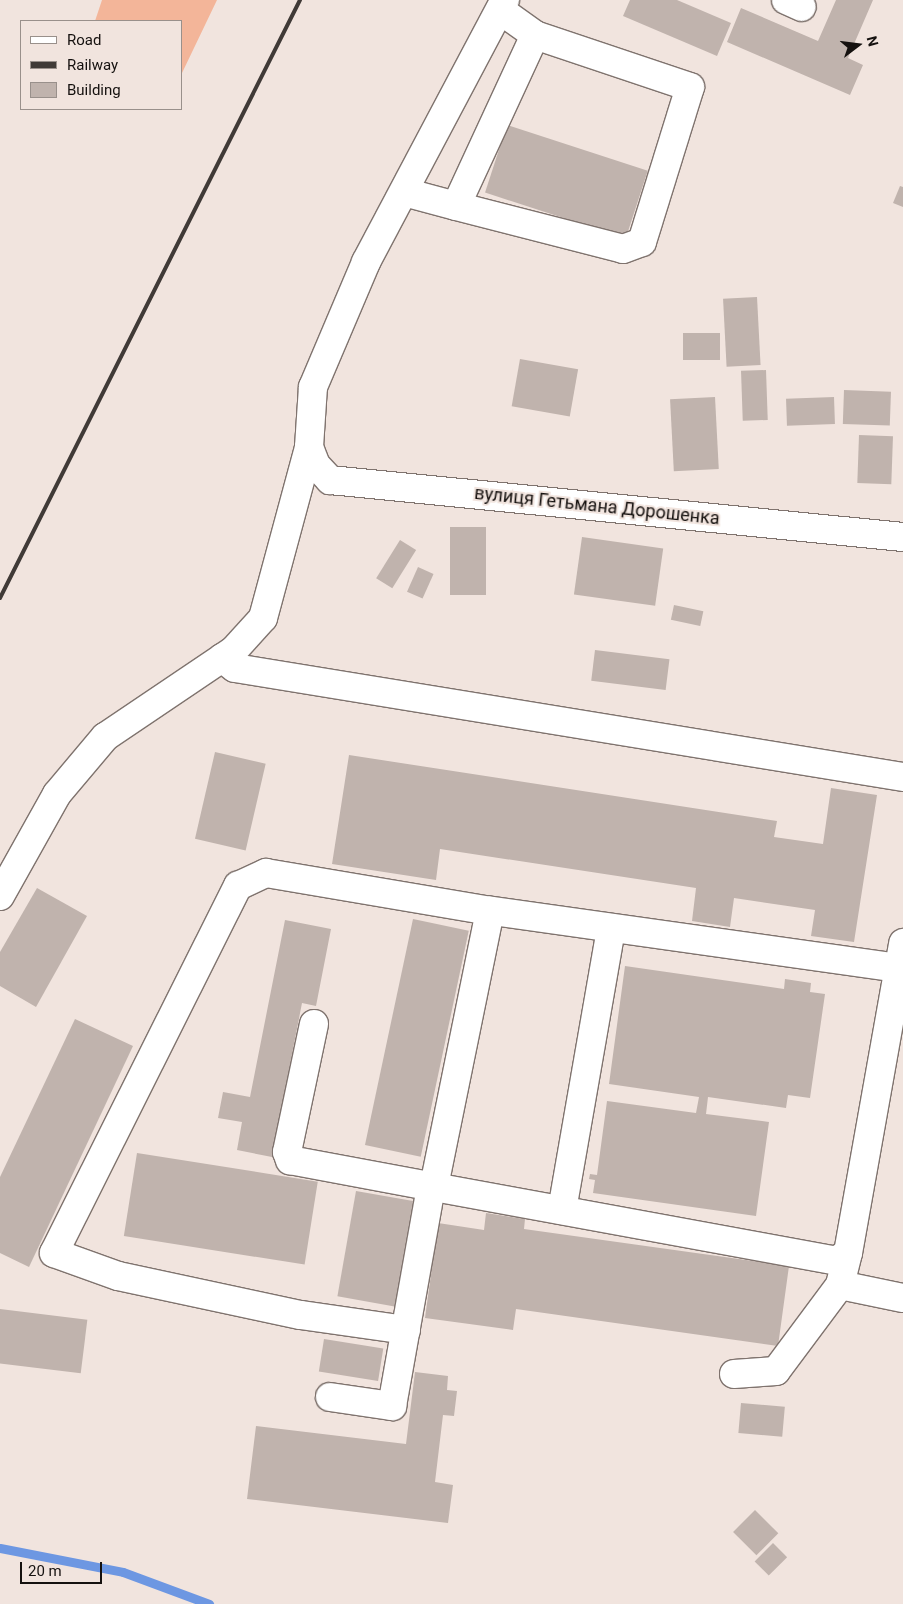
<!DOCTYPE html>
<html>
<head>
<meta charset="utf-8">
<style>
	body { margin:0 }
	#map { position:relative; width:903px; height:1604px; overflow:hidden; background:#f1e4de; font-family:Roboto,sans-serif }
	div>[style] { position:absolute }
	.green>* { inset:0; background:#f3b599 }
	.stream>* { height:9px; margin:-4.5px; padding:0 4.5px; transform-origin:4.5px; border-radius:4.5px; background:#6d97e2 }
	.building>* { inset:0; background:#c0b3ad; transform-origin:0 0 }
	.roads { filter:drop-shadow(1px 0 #7f736e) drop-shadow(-1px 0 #7f736e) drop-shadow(0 1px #7f736e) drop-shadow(0 -1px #7f736e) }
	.minor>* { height:28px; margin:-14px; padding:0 14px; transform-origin:14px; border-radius:14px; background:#fff }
	.rail>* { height:4px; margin:-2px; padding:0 2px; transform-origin:2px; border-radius:2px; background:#403a37 }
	span { translate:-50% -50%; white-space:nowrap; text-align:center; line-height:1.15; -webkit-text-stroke:4px #f1e4de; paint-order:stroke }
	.street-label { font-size:18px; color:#15110f }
	.legend { position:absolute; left:20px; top:20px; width:162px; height:90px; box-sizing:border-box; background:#f1e4de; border:1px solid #99908b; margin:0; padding:6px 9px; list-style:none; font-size:15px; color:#15110f }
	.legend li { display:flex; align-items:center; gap:10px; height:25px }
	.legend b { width:25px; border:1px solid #99908b }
	.north { position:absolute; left:833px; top:20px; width:50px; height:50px; -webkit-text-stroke:4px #f1e4de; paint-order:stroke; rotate:75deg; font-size:14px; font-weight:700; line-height:20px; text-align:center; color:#15110f }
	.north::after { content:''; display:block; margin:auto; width:18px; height:22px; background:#15110f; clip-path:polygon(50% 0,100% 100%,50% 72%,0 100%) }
	.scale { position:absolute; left:20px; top:1562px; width:82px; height:22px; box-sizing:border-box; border:2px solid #15110f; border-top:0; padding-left:6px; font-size:15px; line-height:18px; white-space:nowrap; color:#15110f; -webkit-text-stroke:4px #f1e4de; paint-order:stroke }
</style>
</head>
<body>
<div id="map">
	<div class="green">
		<div style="clip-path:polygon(102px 0,217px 0,182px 73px,181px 21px,95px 21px)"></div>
	</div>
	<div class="stream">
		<div style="left:0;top:1548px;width:125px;rotate:11deg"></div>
		<div style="left:123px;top:1572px;width:92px;rotate:20.4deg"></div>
	</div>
	<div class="building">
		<div style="clip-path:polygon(630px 0,677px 0,731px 23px,717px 56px,623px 16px)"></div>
		<div style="clip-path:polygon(836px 0,873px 0,848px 58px,863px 65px,850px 95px,727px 42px,741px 8px,818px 41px)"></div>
		<div style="left:507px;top:125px;width:148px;height:71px;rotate:18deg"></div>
		<div style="clip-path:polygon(900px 186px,903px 187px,903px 207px,893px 203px)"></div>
		<div style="left:757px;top:297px;width:68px;height:34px;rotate:87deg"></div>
		<div style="left:683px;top:333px;width:37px;height:27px"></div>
		<div style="left:520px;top:359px;width:59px;height:48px;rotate:10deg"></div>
		<div style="left:766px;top:370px;width:50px;height:25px;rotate:88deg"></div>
		<div style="left:844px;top:390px;width:47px;height:34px;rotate:2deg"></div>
		<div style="left:715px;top:397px;width:72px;height:45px;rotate:87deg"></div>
		<div style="left:834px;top:397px;width:27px;height:48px;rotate:88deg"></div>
		<div style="left:859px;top:435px;width:34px;height:48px;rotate:2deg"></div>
		<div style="left:450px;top:527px;width:36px;height:68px"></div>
		<div style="left:582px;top:537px;width:82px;height:58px;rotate:8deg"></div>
		<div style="left:400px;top:540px;width:19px;height:45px;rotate:32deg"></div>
		<div style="left:418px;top:567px;width:17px;height:27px;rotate:24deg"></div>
		<div style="left:674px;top:605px;width:30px;height:15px;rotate:12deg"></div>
		<div style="left:595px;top:650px;width:75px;height:31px;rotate:7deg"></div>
		<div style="left:215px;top:752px;width:52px;height:89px;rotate:13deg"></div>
		<div style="clip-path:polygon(349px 755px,777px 821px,774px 837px,823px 844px,831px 788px,877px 795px,854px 942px,811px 936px,815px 910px,734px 898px,730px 927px,692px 921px,696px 888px,440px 849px,436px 880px,332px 864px)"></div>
		<div style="clip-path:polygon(37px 888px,87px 916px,36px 1007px,0 986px,0 952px)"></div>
		<div style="left:413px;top:919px;width:57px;height:231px;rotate:12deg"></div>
		<div style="clip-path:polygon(285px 920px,331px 929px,316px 1006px,302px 1003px,272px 1157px,237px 1150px,242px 1122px,218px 1118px,223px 1092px,250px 1097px)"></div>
		<div style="clip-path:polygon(625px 966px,784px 989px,785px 979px,811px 983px,810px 992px,825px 994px,810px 1098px,788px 1095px,786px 1108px,708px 1097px,706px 1114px,769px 1122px,756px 1216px,593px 1193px,595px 1180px,589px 1179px,590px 1174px,597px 1175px,607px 1101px,696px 1113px,699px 1097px,609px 1084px)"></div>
		<div style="clip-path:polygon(75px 1019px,133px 1046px,29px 1267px,0 1253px,0 1177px)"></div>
		<div style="left:137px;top:1153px;width:183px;height:84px;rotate:9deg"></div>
		<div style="left:356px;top:1191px;width:58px;height:107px;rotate:10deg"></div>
		<div style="clip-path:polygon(486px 1213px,525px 1219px,524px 1229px,789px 1266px,778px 1346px,516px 1309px,513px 1330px,425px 1318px,438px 1223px,484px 1230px)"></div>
		<div style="left:0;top:1309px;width:88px;height:54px;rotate:7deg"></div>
		<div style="left:324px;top:1339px;width:60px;height:33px;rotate:9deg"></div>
		<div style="clip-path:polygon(415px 1372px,448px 1376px,447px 1390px,457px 1391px,454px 1416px,443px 1415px,435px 1482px,453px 1485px,448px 1523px,247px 1499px,256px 1426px,406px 1444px)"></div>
		<div style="left:741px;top:1403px;width:44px;height:30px;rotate:5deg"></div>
		<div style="left:755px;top:1510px;width:33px;height:31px;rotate:45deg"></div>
		<div style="left:773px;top:1543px;width:20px;height:26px;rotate:45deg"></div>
	</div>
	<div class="roads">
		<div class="minor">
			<div style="left:786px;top:0;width:17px;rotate:24deg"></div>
			<div style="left:500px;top:10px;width:43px;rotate:35.5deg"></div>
			<div style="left:535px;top:35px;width:188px;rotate:114.8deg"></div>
			<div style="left:456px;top:206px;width:172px;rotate:14.4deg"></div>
			<div style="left:623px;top:249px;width:20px;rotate:-20deg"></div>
			<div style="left:642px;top:242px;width:162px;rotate:-72.8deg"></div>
			<div style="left:690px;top:87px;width:163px;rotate:-161.5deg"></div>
			<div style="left:404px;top:192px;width:54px;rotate:15.1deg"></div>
			<div style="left:309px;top:447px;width:19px;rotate:69deg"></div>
			<div style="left:316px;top:465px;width:21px;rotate:47deg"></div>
			<div style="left:330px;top:480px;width:576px;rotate:5.68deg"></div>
			<div style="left:222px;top:658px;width:16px;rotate:38deg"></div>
			<div style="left:235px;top:668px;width:677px;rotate:9.27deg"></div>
			<div style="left:0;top:896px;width:117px;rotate:-60.8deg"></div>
			<div style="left:57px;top:794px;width:75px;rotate:-49.9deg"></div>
			<div style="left:105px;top:737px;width:156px;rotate:-34deg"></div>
			<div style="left:234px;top:650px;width:43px;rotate:-47.8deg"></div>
			<div style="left:263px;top:618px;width:177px;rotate:-74.9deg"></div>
			<div style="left:309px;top:447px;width:60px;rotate:-86.2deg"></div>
			<div style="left:313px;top:387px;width:136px;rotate:-67deg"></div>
			<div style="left:366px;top:262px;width:297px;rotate:-62.1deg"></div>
			<div style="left:898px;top:968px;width:412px;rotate:-172deg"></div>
			<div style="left:490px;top:911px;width:282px;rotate:101.5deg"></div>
			<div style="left:434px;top:1187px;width:409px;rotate:10.4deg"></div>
			<div style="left:836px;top:1261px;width:14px;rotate:-34deg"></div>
			<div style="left:848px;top:1253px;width:315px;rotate:-79.9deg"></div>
			<div style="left:314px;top:1024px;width:131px;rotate:101.9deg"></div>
			<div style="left:287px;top:1152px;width:9px;rotate:69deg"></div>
			<div style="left:290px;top:1160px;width:147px;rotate:10.6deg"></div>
			<div style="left:562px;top:1210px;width:286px;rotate:-80.1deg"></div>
			<div style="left:840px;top:1285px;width:64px;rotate:11.7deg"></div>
			<div style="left:406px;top:1330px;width:107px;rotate:-171.9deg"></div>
			<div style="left:300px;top:1315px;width:186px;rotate:-167.9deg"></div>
			<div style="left:118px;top:1276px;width:68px;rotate:-160.2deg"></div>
			<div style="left:54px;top:1253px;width:411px;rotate:-63.4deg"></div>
			<div style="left:238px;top:886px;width:31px;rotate:-25deg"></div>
			<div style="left:266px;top:873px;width:227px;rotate:9.6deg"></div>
			<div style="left:734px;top:1374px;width:42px;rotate:-4.1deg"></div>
			<div style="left:776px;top:1371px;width:107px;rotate:-53.3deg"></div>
			<div style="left:840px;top:1285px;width:33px;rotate:-76deg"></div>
			<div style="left:330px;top:1397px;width:63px;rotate:8.3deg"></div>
			<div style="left:392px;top:1406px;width:222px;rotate:-79.9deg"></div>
		</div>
	</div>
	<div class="rail">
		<div style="left:0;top:598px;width:669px;rotate:-63.36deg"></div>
	</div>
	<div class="street-label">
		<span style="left:597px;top:506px;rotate:6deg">вулиця Гетьмана Дорошенка</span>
	</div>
	<ul class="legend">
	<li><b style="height:6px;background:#fff"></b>Road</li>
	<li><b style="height:6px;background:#403a37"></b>Railway</li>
	<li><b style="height:14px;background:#c0b3ad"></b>Building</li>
	</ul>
	<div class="north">N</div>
	<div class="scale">20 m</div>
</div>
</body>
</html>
